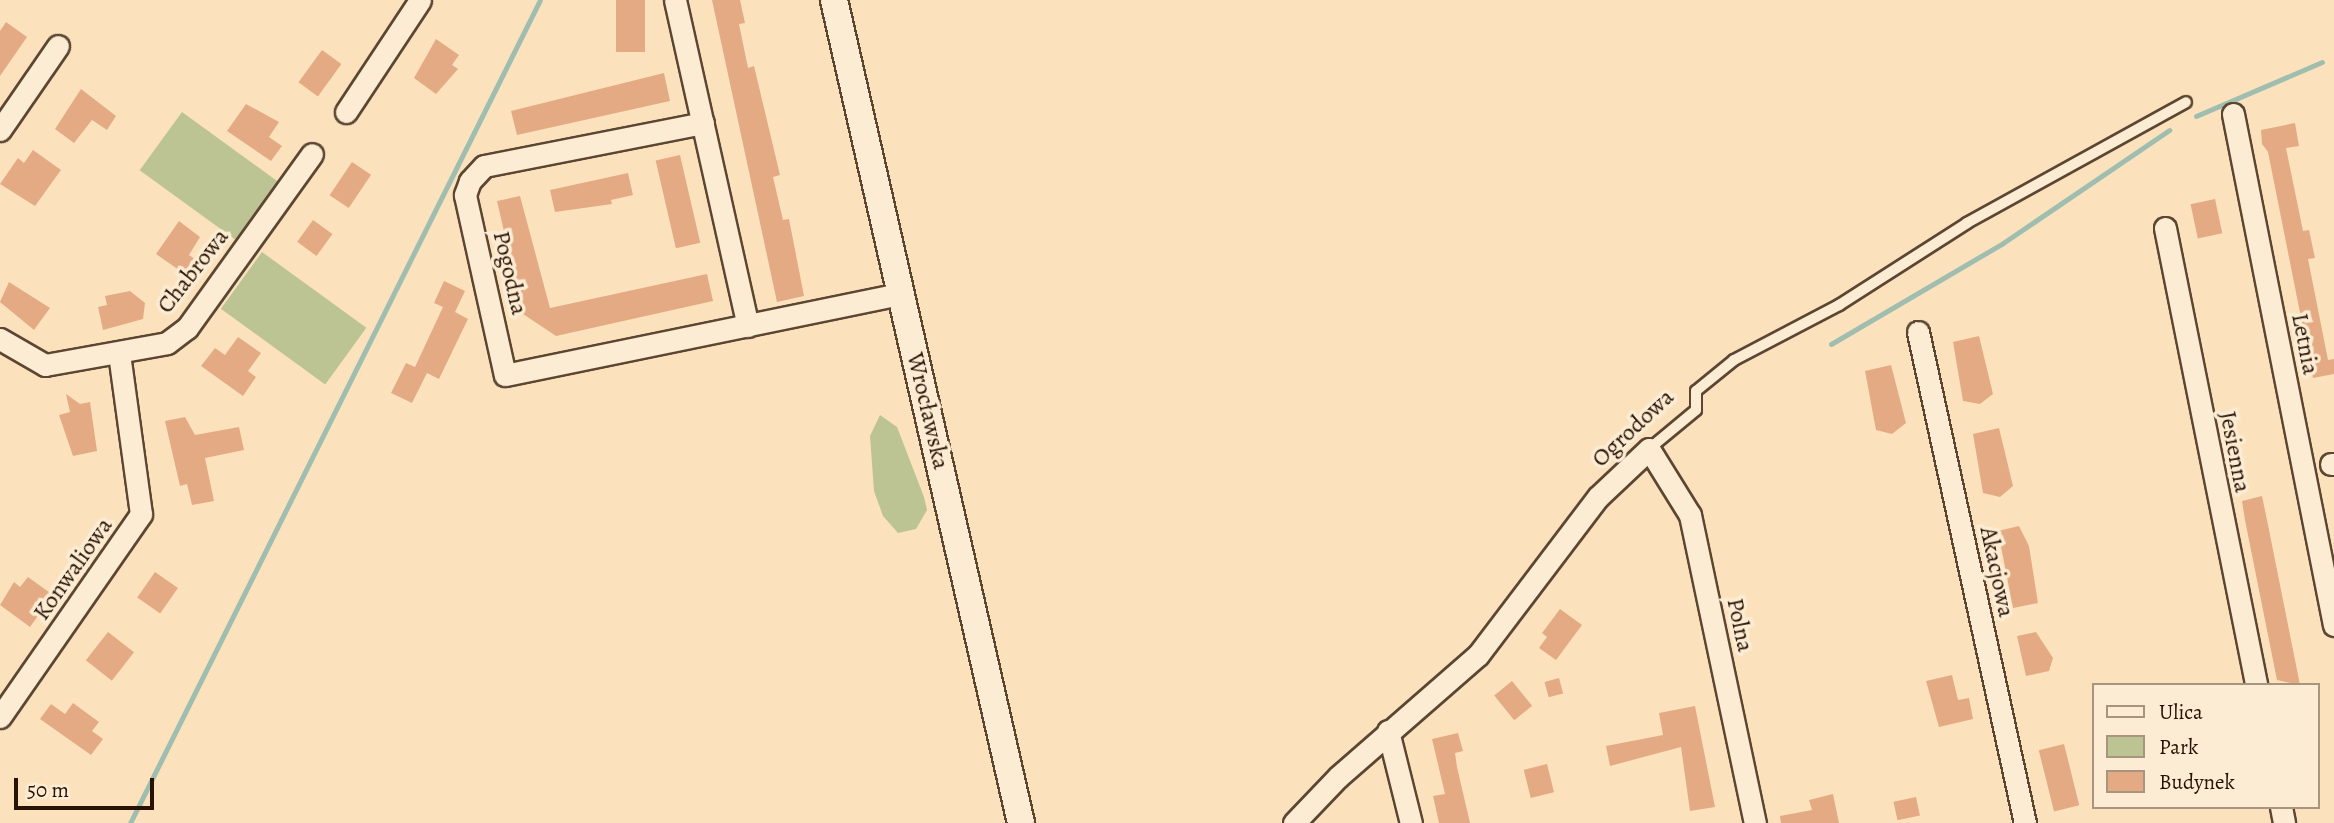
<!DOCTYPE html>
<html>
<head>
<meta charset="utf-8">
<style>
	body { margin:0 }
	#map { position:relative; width:2334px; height:823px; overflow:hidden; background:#fbe2bd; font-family:Alegreya,serif }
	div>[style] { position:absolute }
	.green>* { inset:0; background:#bcc493; transform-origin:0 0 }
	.stream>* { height:5px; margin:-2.5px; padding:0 2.5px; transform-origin:2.5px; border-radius:2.5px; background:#9fbeaf }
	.building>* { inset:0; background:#e4aa83; transform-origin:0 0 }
	.roads { filter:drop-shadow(2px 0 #5c4632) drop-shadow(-2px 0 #5c4632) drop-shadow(0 2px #5c4632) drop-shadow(0 -2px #5c4632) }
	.service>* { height:10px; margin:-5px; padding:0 5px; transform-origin:5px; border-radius:5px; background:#fcecd4 }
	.minor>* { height:21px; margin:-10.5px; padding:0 10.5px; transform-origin:10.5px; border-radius:10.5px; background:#fcecd4 }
	.tertiary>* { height:26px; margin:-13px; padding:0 13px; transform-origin:13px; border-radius:13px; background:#fcecd4 }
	span { translate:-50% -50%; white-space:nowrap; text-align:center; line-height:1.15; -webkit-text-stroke:7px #fcecd4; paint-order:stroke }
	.street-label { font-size:24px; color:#271203 }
	.legend { position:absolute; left:2092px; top:683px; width:228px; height:126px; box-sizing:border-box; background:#fcecd4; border:2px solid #a79580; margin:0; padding:9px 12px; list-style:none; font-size:21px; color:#271203 }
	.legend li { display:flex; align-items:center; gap:14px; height:35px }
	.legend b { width:35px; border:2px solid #a79580 }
	.scale { position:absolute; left:14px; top:778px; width:140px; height:32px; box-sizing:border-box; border:4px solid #271203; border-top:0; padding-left:9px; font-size:21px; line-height:24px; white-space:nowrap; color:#271203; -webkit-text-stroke:5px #fcecd4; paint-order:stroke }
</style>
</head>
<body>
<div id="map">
	<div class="green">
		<div style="left:182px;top:112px;width:118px;height:72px;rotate:36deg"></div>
		<div style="left:262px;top:252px;width:129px;height:70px;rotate:36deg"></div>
		<div style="clip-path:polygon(880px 415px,897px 427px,924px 497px,927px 510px,916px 529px,898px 533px,883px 516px,874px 491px,870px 436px)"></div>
	</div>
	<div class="stream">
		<div style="left:2196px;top:116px;width:137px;rotate:-23.2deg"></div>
		<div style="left:1831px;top:344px;width:199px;rotate:-30.4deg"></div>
		<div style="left:2003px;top:243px;width:201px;rotate:-34.2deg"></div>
		<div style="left:130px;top:823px;width:919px;rotate:-63.52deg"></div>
	</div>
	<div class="building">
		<div style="left:616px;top:0;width:29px;height:52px"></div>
		<div style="clip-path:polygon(712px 0,740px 0,745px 23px,739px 24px,748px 68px,754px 66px,780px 175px,773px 177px,783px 220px,789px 219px,804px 296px,777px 302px)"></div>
		<div style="clip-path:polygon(6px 22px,27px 37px,0 76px,0 31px)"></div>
		<div style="clip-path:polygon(436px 39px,459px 55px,452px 65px,458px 69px,436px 94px,414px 78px)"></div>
		<div style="left:322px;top:50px;width:24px;height:40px;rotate:36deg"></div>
		<div style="clip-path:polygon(664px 73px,670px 101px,517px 135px,511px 111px)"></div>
		<div style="clip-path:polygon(81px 89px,116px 116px,107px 130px,92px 120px,74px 143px,55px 129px)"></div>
		<div style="clip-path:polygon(246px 104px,279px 122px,269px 137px,282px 146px,271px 161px,227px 131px)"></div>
		<div style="clip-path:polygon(2295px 123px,2299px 146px,2286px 148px,2303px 231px,2309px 230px,2315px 258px,2308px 259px,2328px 360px,2334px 359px,2334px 374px,2313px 378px,2268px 152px,2262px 144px,2261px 130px)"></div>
		<div style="clip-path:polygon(33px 150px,61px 170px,35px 206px,0 184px,18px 158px,24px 163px)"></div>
		<div style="left:680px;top:155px;width:90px;height:25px;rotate:77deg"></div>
		<div style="left:352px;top:162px;width:23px;height:40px;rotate:34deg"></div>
		<div style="clip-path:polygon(628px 173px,633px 195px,611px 200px,612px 204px,555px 212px,550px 190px)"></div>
		<div style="clip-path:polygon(520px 196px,550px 308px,707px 274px,713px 301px,556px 336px,523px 314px,497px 201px)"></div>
		<div style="left:2215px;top:199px;width:35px;height:25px;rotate:78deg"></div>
		<div style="left:313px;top:220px;width:24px;height:27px;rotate:36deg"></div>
		<div style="clip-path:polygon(179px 221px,200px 237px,189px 255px,199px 262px,189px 277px,156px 254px)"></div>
		<div style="clip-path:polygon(444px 281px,465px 291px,455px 312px,468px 319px,439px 379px,427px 373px,412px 403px,391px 393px,406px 363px,415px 367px,443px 307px,434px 303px)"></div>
		<div style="clip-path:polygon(9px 282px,50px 308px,34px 330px,0 302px)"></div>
		<div style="clip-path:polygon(130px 291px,145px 303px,143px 319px,103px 330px,98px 307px,107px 305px,105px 296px)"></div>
		<div style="clip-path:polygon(1979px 336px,1993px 394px,1980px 404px,1963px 401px,1953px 342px)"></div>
		<div style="clip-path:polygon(238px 337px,261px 353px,248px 371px,256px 377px,243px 396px,201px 366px,215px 348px,225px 355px)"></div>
		<div style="clip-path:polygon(1891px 365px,1906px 423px,1892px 434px,1876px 430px,1865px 371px)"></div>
		<div style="clip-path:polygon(66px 394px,80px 404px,90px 402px,97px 451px,73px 456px,59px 415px,70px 412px)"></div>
		<div style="clip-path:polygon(185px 417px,195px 435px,239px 427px,244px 450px,205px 458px,214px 501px,192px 505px,187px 484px,180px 486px,165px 421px)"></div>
		<div style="clip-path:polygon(1999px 428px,2013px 486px,2000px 497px,1983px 493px,1973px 434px)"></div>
		<div style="clip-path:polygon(2262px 496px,2268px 525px,2300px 685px,2277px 680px,2245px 520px,2242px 501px)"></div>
		<div style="clip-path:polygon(2019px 526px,2029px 546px,2038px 603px,2013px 608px,1998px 531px)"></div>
		<div style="left:155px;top:572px;width:28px;height:31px;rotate:35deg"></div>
		<div style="clip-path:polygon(28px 577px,53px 595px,30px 627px,0 605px,14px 582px,20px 587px)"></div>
		<div style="clip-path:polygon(1560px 609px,1582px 625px,1556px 660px,1539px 648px,1547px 637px,1542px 633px)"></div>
		<div style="left:108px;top:632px;width:33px;height:36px;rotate:38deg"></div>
		<div style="clip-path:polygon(2036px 632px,2053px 658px,2049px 671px,2026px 676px,2017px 636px)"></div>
		<div style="clip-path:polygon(1952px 675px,1958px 700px,1969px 698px,1973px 719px,1939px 727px,1926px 681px)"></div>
		<div style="left:1559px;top:678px;width:16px;height:15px;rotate:75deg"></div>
		<div style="left:1512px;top:681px;width:32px;height:23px;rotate:51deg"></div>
		<div style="clip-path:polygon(73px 703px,99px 722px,92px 731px,103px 739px,91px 755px,40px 719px,51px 704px,65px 714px)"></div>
		<div style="clip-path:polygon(1695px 706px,1715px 807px,1690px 811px,1681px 747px,1610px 766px,1606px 746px,1663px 735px,1659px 713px)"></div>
		<div style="clip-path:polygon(1458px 733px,1463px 751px,1455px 753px,1457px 767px,1470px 823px,1439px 823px,1433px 796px,1445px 794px,1432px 739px)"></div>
		<div style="left:2064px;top:744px;width:63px;height:26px;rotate:76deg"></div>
		<div style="left:1547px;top:764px;width:29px;height:24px;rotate:76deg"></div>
		<div style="clip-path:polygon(1833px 794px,1839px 823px,1781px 823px,1780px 816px,1812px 810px,1809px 800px)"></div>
		<div style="left:1916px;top:797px;width:19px;height:23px;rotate:78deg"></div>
	</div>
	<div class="roads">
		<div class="service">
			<div style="left:1649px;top:449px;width:61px;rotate:-39.7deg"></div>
			<div style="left:1696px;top:410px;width:19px;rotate:-90deg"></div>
			<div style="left:1696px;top:391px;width:49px;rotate:-39.2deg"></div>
			<div style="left:1734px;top:360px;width:119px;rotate:-27.6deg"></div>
			<div style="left:1839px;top:305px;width:152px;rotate:-32.6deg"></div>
			<div style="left:1967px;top:223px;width:250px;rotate:-28.9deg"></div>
		</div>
		<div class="minor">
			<div style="left:675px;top:0;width:334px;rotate:77.4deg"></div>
			<div style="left:346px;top:112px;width:134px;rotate:-56.5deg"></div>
			<div style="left:2233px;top:114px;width:521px;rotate:78.82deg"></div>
			<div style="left:703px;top:123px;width:223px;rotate:168.9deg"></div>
			<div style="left:484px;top:166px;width:21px;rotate:133deg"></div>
			<div style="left:470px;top:181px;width:15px;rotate:110deg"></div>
			<div style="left:465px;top:195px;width:184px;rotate:77.5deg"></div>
			<div style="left:505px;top:375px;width:404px;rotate:-11.6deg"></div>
			<div style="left:0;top:130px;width:102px;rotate:-55.4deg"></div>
			<div style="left:2165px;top:228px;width:466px;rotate:78.7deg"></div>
			<div style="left:1918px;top:332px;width:503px;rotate:77.71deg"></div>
			<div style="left:0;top:339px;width:52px;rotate:30deg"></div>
			<div style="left:45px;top:365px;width:124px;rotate:-10.2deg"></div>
			<div style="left:167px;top:343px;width:25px;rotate:-37deg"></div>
			<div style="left:187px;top:328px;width:214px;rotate:-54.3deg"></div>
			<div style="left:2331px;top:464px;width:3px"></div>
			<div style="left:0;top:717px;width:247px;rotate:-55.2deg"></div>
			<div style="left:141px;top:514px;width:162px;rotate:-97.8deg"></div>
			<div style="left:1388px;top:731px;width:95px;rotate:76deg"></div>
			<div style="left:2281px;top:807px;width:16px;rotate:79deg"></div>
			<div style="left:1294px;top:823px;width:64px;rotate:-46.3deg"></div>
			<div style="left:1338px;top:777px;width:186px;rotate:-41.1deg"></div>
			<div style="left:1478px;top:655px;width:198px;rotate:-52.8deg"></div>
			<div style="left:1598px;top:497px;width:70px;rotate:-43.3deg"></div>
			<div style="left:1649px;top:449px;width:78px;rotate:58.2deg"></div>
			<div style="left:1690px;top:515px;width:315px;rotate:78.1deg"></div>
		</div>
		<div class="tertiary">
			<div style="left:834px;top:0;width:844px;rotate:77.2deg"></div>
		</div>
	</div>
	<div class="street-label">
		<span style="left:193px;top:271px;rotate:-52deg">Chabrowa</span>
		<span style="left:510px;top:273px;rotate:77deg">Pogodna</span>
		<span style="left:2305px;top:344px;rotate:79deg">Letnia</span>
		<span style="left:928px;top:411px;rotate:77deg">Wrocławska</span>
		<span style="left:1633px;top:428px;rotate:-43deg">Ogrodowa</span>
		<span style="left:2235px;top:452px;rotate:79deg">Jesienna</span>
		<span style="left:73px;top:569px;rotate:-55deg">Konwaliowa</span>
		<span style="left:1997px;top:572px;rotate:78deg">Akacjowa</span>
		<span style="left:1740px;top:625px;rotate:78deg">Polna</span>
	</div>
	<ul class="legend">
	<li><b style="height:9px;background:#fcecd4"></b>Ulica</li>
	<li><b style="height:19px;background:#bcc493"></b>Park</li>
	<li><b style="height:19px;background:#e4aa83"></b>Budynek</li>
	</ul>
	<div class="scale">50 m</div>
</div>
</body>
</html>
